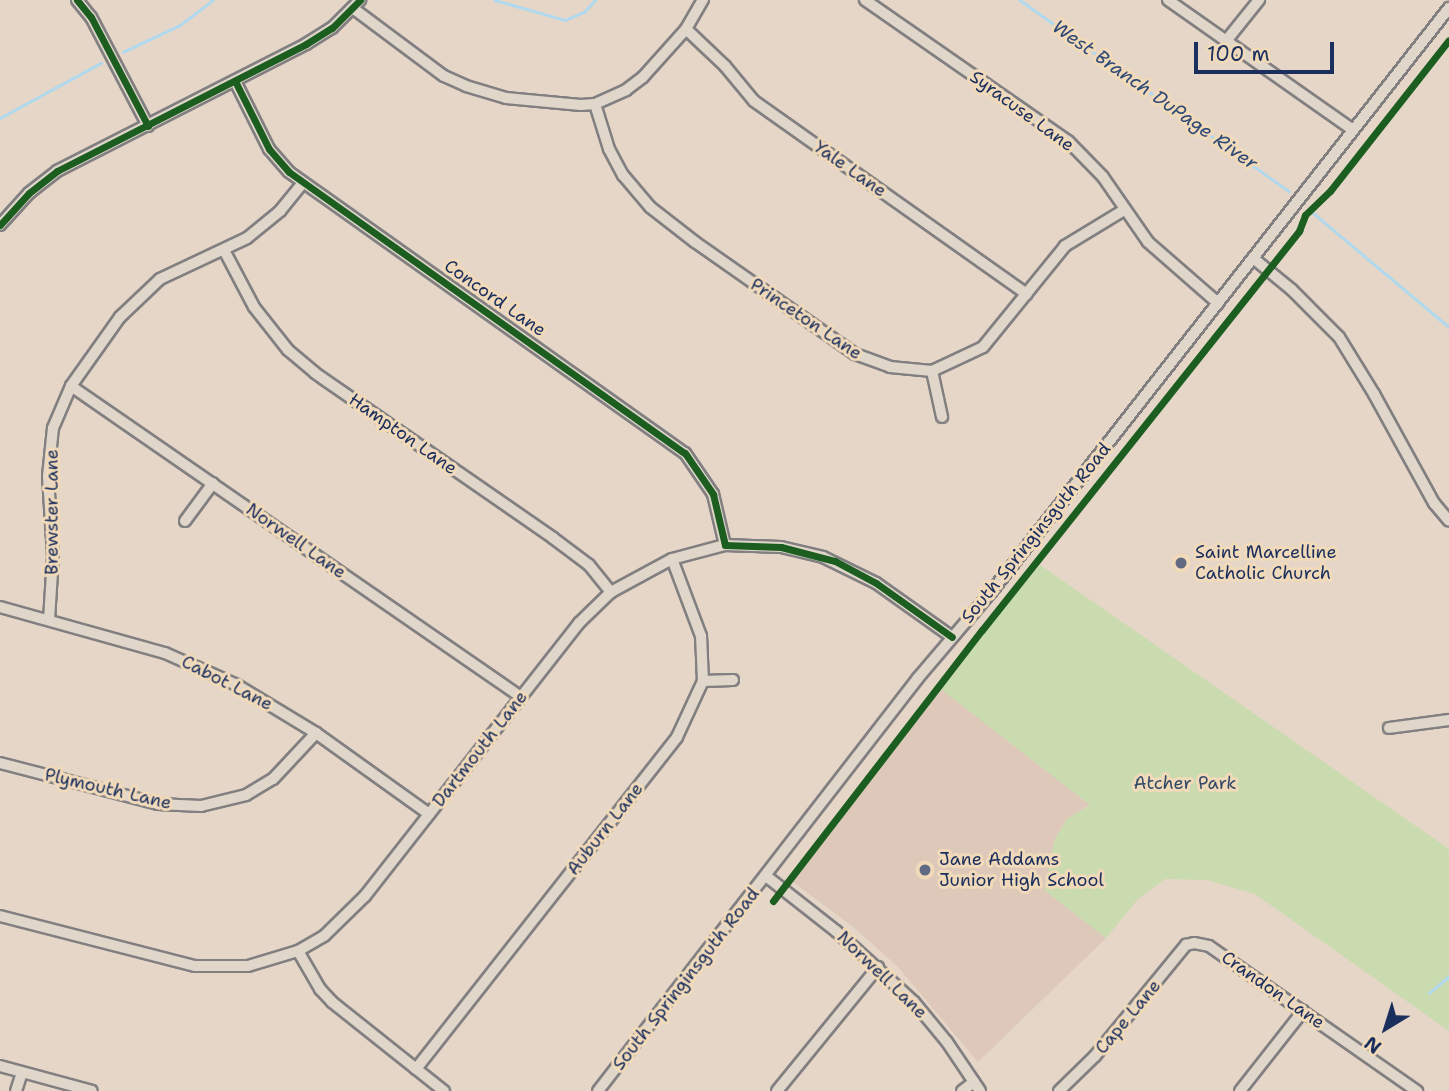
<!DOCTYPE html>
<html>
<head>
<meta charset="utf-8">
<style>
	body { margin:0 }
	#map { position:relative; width:1449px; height:1091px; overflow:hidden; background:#e5d6c7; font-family:"Shantell Sans",sans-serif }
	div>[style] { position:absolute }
	.built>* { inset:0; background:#ddc8b9 }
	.green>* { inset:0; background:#cadbaf }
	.stream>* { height:2.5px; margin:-1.25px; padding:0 1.25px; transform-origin:1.25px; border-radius:1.25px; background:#b1d9ed }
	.roads { filter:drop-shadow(2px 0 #827f81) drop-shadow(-2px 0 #827f81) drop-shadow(0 2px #827f81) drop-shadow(0 -2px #827f81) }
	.minor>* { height:10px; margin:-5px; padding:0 5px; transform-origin:5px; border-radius:5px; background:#e0d7ca }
	.cycleway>* { height:7px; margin:-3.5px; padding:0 3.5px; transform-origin:3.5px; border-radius:3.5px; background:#1b5e20 }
	.dots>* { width:19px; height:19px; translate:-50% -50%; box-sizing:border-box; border:4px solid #f1dab9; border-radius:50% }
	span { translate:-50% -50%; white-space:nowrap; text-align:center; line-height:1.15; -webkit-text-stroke:6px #f1dab9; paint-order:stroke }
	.street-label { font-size:18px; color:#1b2f5e }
	.poi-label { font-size:18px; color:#1b2f5e }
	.left { translate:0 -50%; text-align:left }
	.park-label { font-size:18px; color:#324967 }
	.water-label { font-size:19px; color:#2e4976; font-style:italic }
	.north { position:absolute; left:1351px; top:993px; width:70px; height:70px; -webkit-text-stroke:5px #f1dab9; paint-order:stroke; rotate:218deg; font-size:19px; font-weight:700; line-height:28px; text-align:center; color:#1b2f5e }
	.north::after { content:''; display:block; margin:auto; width:24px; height:32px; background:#1b2f5e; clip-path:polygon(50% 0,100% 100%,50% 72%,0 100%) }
	.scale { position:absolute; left:1194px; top:42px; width:140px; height:32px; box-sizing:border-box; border:4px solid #1b2f5e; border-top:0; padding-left:9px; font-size:21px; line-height:24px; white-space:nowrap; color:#1b2f5e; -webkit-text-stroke:5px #f1dab9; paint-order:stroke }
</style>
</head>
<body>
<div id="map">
	<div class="built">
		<div style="clip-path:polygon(939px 687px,1090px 805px,1067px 819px,1055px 839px,1045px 890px,1106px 938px,978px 1062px,898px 967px,852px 926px,793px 882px)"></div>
	</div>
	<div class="green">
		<div style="clip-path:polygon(1040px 565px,1449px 849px,1449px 1031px,1255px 894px,1207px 880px,1165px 879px,1138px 899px,1106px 938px,1044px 890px,1055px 839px,1067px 819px,1090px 805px,938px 687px)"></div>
	</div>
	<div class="stream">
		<div style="left:495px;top:0;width:73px;rotate:15.9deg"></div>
		<div style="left:565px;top:20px;width:21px;rotate:-23deg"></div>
		<div style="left:584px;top:12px;width:16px;rotate:-47deg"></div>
		<div style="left:1020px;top:0;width:330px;rotate:35.4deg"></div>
		<div style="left:123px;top:52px;width:63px;rotate:-25.3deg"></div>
		<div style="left:180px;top:25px;width:41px;rotate:-37.1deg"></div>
		<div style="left:0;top:118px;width:115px;rotate:-28.6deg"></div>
		<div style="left:1312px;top:212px;width:179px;rotate:40deg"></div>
		<div style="left:1429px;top:993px;width:26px;rotate:-40deg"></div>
	</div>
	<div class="roads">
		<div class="minor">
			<div style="left:77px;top:0;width:22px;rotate:51deg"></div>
			<div style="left:91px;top:17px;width:123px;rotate:62.4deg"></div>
			<div style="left:865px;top:0;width:247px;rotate:34.8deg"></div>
			<div style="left:1068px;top:141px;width:50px;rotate:45.8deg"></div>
			<div style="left:1103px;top:177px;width:79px;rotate:55.3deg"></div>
			<div style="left:1148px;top:242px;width:93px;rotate:41.1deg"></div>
			<div style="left:1168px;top:0;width:226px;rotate:35.1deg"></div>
			<div style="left:354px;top:9px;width:112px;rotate:36.7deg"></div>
			<div style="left:444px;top:76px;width:24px;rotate:24deg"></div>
			<div style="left:466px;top:86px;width:42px;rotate:16.7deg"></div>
			<div style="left:506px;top:98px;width:75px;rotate:5.3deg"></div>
			<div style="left:581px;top:105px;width:14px;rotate:-4deg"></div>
			<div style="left:595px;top:104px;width:34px;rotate:-24deg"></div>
			<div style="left:626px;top:90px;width:21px;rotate:-37deg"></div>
			<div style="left:643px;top:77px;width:64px;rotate:-48.1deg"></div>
			<div style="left:686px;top:29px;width:34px;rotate:-60deg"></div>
			<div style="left:686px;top:29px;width:54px;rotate:43.5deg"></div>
			<div style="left:725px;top:66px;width:45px;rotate:50.4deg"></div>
			<div style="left:754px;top:101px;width:334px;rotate:35.3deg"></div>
			<div style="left:1226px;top:41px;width:53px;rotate:-51.2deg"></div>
			<div style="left:235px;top:81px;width:76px;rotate:63.4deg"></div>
			<div style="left:269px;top:149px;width:30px;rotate:49deg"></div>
			<div style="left:289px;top:172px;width:486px;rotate:35.4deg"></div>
			<div style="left:685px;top:453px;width:50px;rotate:55.7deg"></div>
			<div style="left:713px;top:494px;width:52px;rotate:76.8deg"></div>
			<div style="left:595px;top:104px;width:47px;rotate:72.7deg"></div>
			<div style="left:609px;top:149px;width:30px;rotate:62deg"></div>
			<div style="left:623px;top:175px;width:42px;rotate:49.8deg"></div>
			<div style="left:650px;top:207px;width:57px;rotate:37.9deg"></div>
			<div style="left:695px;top:242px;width:195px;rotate:35deg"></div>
			<div style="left:855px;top:354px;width:37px;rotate:20deg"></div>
			<div style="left:890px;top:367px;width:42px;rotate:5.4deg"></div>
			<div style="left:932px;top:371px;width:56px;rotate:-25.2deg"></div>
			<div style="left:983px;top:347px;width:130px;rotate:-50.9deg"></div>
			<div style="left:1065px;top:246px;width:69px;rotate:-31.4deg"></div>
			<div style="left:0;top:225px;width:43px;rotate:-47.8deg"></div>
			<div style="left:29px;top:193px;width:36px;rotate:-38deg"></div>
			<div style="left:57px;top:171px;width:280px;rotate:-27deg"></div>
			<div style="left:306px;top:44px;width:31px;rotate:-32deg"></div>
			<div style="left:332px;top:28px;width:40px;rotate:-45deg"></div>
			<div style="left:224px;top:250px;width:64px;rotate:62.2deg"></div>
			<div style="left:254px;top:307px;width:55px;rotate:51.7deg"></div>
			<div style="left:288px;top:350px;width:35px;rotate:40deg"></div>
			<div style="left:315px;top:373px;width:290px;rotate:34.7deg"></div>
			<div style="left:553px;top:538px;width:45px;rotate:36.9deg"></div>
			<div style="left:589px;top:565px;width:35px;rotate:51deg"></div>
			<div style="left:1253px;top:258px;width:50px;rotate:39.4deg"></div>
			<div style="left:1292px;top:290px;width:66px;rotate:45deg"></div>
			<div style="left:1339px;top:337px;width:67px;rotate:58.4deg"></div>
			<div style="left:1374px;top:394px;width:124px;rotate:61.2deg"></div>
			<div style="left:1434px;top:503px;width:23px;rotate:50deg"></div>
			<div style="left:932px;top:371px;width:47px;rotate:77.7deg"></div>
			<div style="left:71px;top:386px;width:547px;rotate:34.65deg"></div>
			<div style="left:185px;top:521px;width:47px;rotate:-53.6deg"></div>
			<div style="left:0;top:607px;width:171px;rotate:15.6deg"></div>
			<div style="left:165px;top:653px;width:79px;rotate:24deg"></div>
			<div style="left:237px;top:685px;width:92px;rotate:31.3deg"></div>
			<div style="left:316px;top:733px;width:139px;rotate:35.6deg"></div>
			<div style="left:49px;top:620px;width:64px;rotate:-86.4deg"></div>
			<div style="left:53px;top:556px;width:80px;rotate:-93.6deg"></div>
			<div style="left:48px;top:476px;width:48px;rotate:-84.1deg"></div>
			<div style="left:53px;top:428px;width:46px;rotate:-66.8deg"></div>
			<div style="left:71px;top:386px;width:85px;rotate:-54.6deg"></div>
			<div style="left:120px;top:317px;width:55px;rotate:-43.5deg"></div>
			<div style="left:160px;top:279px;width:96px;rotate:-25.2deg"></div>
			<div style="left:247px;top:238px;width:43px;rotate:-39.3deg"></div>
			<div style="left:280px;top:211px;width:36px;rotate:-51deg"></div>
			<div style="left:703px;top:681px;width:30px;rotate:-2deg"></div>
			<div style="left:1389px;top:728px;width:61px;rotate:-7.6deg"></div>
			<div style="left:0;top:763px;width:163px;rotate:14.5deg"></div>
			<div style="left:158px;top:804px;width:43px;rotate:2.7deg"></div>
			<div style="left:201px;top:806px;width:46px;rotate:-13.7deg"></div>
			<div style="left:246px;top:795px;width:31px;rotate:-31deg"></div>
			<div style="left:273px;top:779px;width:63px;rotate:-46.9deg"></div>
			<div style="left:766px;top:876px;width:89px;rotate:38.2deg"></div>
			<div style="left:836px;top:931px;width:105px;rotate:42.3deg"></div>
			<div style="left:914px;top:1002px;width:52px;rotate:50.5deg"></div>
			<div style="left:947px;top:1042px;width:59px;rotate:56deg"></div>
			<div style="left:0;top:916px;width:201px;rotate:14.4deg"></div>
			<div style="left:195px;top:966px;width:53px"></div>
			<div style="left:248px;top:966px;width:52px;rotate:-16.7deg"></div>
			<div style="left:298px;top:951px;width:30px;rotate:-30deg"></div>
			<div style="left:324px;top:936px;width:57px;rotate:-44.3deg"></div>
			<div style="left:365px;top:896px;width:347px;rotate:-51.9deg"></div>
			<div style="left:579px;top:623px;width:45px;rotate:-44.1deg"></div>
			<div style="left:611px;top:592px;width:69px;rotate:-28.4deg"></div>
			<div style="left:672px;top:559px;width:55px;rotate:-14.8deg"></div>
			<div style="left:725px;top:545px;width:56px;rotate:2deg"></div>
			<div style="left:781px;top:547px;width:43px;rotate:13.4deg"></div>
			<div style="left:823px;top:557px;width:59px;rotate:26.1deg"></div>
			<div style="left:876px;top:583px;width:93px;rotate:35.4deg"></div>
			<div style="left:298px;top:951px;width:44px;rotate:59.9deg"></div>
			<div style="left:320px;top:989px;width:18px;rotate:47deg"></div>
			<div style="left:332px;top:1002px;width:143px;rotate:38.5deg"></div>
			<div style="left:0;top:1066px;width:95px;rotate:15.2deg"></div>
			<div style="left:416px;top:1069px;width:422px;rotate:-51.8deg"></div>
			<div style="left:677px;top:737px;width:62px;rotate:-65.1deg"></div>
			<div style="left:703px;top:681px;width:45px;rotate:-92.5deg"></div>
			<div style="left:701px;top:636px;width:82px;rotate:-110.6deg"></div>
			<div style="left:16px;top:1091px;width:19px;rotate:-72deg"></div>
			<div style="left:598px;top:1091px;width:522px;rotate:-52.23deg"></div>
			<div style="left:918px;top:678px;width:114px;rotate:-49.6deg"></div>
			<div style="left:992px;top:591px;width:741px;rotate:-51.91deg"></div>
			<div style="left:777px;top:1091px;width:160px;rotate:-50.8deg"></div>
			<div style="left:962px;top:1091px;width:15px;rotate:-37deg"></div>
			<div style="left:1059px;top:1091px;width:50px;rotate:-44.2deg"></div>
			<div style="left:1095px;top:1056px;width:144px;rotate:-50.7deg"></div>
			<div style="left:1186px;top:945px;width:8px;rotate:-14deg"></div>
			<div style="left:1194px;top:943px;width:15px;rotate:11deg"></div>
			<div style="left:1209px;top:946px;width:254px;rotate:34.9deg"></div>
			<div style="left:1240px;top:1091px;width:102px;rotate:-51.8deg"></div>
		</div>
	</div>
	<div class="cycleway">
		<div style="left:77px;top:0;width:22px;rotate:51deg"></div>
		<div style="left:91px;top:17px;width:123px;rotate:62.4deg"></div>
		<div style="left:235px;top:81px;width:76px;rotate:63.4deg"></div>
		<div style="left:269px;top:149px;width:30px;rotate:49deg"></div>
		<div style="left:289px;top:172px;width:486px;rotate:35.4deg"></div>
		<div style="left:685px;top:453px;width:50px;rotate:55.7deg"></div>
		<div style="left:713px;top:494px;width:52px;rotate:76.8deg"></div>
		<div style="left:725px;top:545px;width:56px;rotate:2deg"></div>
		<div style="left:781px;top:547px;width:56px;rotate:14.5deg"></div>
		<div style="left:835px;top:561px;width:47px;rotate:28.2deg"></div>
		<div style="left:876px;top:583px;width:93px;rotate:35.4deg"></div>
		<div style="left:0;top:225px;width:43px;rotate:-47.8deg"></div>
		<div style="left:29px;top:193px;width:36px;rotate:-38deg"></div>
		<div style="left:57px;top:171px;width:280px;rotate:-27deg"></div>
		<div style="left:306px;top:44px;width:31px;rotate:-32deg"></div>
		<div style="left:332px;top:28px;width:40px;rotate:-45deg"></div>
		<div style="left:773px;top:901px;width:342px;rotate:-52.4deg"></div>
		<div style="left:982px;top:630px;width:510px;rotate:-51.53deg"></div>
		<div style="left:1299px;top:231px;width:17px;rotate:-69deg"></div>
		<div style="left:1305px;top:215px;width:35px;rotate:-44deg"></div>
		<div style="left:1330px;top:191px;width:192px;rotate:-51.8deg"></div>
	</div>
	<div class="dots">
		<div style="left:1181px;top:563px;background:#626983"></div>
		<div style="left:925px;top:870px;background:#626983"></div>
	</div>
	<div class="street-label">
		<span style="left:1022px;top:111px;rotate:36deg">Syracuse Lane</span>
		<span style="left:850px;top:169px;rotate:35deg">Yale Lane</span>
		<span style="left:495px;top:298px;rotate:35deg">Concord Lane</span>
		<span style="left:806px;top:319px;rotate:34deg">Princeton Lane</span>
		<span style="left:403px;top:434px;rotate:35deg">Hampton Lane</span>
		<span style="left:52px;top:512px;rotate:-90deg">Brewster Lane</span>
		<span style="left:1036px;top:533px;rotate:-51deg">South Springinsguth Road</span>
		<span style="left:296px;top:541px;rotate:35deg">Norwell Lane</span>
		<span style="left:227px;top:683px;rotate:27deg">Cabot Lane</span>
		<span style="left:480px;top:749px;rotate:-52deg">Dartmouth Lane</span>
		<span style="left:108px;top:789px;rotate:13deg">Plymouth Lane</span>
		<span style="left:605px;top:829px;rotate:-52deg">Auburn Lane</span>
		<span style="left:882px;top:975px;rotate:44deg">Norwell Lane</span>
		<span style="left:686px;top:979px;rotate:-52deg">South Springinsguth Road</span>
		<span style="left:1273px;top:990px;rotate:35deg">Crandon Lane</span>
		<span style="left:1128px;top:1017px;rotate:-50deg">Cape Lane</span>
	</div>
	<div class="poi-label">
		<span class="left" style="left:1195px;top:563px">Saint Marcelline<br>Catholic Church</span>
		<span class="left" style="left:939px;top:870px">Jane Addams<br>Junior High School</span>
	</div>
	<div class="park-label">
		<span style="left:1185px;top:783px">Atcher Park</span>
	</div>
	<div class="water-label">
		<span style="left:1155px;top:95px;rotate:35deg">West Branch DuPage River</span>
	</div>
	<div class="north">N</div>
	<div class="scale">100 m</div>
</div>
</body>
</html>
